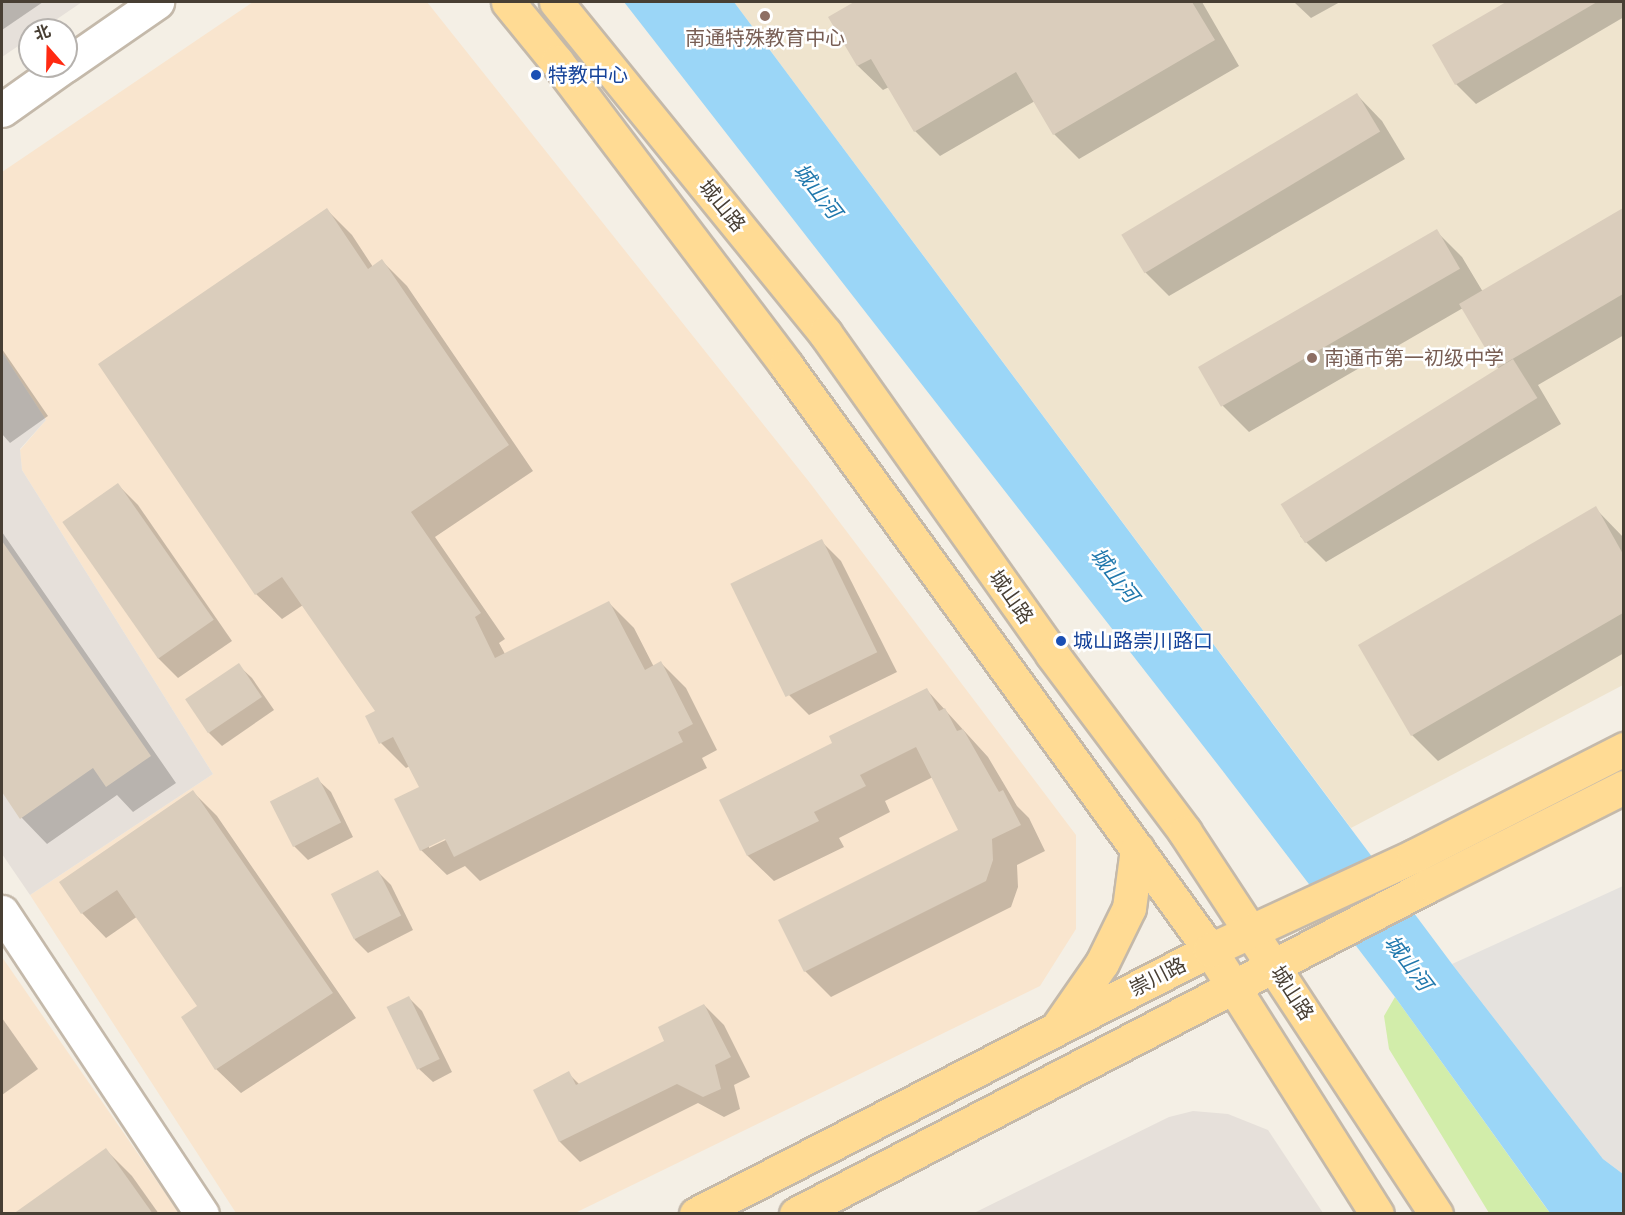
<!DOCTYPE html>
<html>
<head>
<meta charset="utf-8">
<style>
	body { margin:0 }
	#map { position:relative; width:1625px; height:1215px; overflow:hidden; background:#f4efe5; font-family:"Public Sans","Noto Sans SC",sans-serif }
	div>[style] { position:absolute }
	.commercial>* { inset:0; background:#f9e5ce }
	.industrial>* { inset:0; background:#e6e0da }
	.education>* { inset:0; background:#efe4ce }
	.green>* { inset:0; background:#d2edaa }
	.parking>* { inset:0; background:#e5e2de }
	.water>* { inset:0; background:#9bd6f7 }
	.shadow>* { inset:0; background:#0003 }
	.building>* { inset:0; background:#dacdbc; transform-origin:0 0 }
	.roads { filter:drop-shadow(2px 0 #c4b9aa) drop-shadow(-2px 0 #c4b9aa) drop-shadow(0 2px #c4b9aa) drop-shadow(0 -2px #c4b9aa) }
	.minor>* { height:33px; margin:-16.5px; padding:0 16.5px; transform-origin:16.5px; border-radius:16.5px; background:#fff }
	.major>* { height:33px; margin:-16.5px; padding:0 16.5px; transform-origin:16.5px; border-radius:16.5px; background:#ffdb94 }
	.dots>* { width:16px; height:16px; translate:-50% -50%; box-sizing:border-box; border:3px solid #fff; border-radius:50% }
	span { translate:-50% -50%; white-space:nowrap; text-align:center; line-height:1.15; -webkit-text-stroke:5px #fff; paint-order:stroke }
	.education-label { font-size:20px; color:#785e54 }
	.left { translate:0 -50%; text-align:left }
	.transit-label { font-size:20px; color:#164399 }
	.street-label { font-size:20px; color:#483f34 }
	.water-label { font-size:21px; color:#2078ad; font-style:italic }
	.frame { position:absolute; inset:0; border:3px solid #483f34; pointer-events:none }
	.north { position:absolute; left:18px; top:18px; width:60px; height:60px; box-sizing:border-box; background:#fff; border:2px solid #b6b2ae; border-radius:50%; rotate:340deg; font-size:16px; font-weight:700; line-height:24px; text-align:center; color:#483f34 }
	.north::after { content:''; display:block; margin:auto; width:21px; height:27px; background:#ff2a12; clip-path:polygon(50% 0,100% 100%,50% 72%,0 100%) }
</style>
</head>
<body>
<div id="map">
	<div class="commercial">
		<div style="clip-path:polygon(253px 2px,427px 2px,810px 483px,1076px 835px,1076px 929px,1040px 986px,575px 1213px,236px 1213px,30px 895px,213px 774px,22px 470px,20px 450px,46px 420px,2px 352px,2px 172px)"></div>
		<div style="clip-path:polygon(2px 957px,179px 1213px,2px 1213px)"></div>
	</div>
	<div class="industrial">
		<div style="clip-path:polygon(2px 2px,82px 2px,41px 30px,30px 30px,30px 38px,2px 57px)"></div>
		<div style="clip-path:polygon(2px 352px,46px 420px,20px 449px,22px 470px,213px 774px,30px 895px,2px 854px)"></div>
		<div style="clip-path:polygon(1193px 1111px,1228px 1114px,1268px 1130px,1323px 1213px,974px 1213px,1169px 1117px)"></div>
	</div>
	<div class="education">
		<div style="clip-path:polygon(734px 2px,1623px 2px,1623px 685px,1351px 828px)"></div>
	</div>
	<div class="green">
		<div style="clip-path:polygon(1395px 997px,1544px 1205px,1550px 1213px,1489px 1213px,1389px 1049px,1384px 1016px)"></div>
	</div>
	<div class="parking">
		<div style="clip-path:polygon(1623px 886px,1623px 1174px,1603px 1159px,1452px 964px)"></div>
	</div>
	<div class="water">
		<div style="clip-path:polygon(624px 2px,734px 2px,1452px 964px,1603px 1159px,1623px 1174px,1623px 1213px,1550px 1213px,1395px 997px,1222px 770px)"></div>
	</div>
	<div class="shadow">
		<div style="clip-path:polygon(2px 2px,43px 2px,2px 30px)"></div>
		<div style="clip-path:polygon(857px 2px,1202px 2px,1239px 66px,1079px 159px,1054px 134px,1035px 101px,940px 156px,915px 131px,889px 87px,883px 90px,858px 66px,830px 17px)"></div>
		<div style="clip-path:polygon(1294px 2px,1340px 2px,1311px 18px)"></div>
		<div style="clip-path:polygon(1509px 2px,1624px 2px,1624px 17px,1476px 104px,1456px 84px,1434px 46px)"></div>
		<div style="clip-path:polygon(1357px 95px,1382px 121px,1405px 159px,1169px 296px,1143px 270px)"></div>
		<div style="clip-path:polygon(evenodd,327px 210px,352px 235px,373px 267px,382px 261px,407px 286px,533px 471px,435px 537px,505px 639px,499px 643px,505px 654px,609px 603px,634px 628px,654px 667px,661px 663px,686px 688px,717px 750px,702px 758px,707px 768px,480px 881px,465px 866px,447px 875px,421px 850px,421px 788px,410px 766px,406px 768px,381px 743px,377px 711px,303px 605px,282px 619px,256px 594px,327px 210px,451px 834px,452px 837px,429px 848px,429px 845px,451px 834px)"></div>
		<div style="clip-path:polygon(1624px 210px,1624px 335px,1538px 385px,1561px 424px,1326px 562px,1300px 536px,1499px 369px,1463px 308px,1249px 432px,1223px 406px,1201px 368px,1436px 231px,1462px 257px,1483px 292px)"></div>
		<div style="clip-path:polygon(2px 349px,48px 416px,10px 443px,2px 434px)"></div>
		<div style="clip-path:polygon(118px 485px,138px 505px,232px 641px,178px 678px,158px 658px)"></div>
		<div style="clip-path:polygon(1595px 508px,1624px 538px,1624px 653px,1438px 761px,1412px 735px)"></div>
		<div style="clip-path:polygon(2px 532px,176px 783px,133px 812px,117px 795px,47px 844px,22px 818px,2px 790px)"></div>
		<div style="clip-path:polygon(821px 541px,841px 561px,897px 672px,809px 715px,789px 695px,733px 584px)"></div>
		<div style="clip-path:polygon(238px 665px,252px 678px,274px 710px,222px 746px,209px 733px)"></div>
		<div style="clip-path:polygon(926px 689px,988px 757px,1017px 806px,1029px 818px,1045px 851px,1017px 865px,1018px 887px,1011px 907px,831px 997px,805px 971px,960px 831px,933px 777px,885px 801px,890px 812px,839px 838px,844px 847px,774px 881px,748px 856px,721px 801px,834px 744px)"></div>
		<div style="clip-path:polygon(317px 779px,331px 792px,353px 837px,308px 860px,294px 846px)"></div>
		<div style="clip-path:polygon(193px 792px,217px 816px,356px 1018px,241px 1093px,216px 1069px,183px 1017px,199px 1006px,138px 916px,106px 938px,82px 913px,61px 882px)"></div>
		<div style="clip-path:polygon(378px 872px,391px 885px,413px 930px,368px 953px,355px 940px,333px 895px)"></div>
		<div style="clip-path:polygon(409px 998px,422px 1011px,452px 1072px,433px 1082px,419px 1069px)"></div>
		<div style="clip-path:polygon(704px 1005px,724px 1025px,750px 1077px,734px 1085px,740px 1109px,724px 1117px,698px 1103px,580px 1162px,560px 1142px,535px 1090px,568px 1073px,580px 1085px,666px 1041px)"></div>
		<div style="clip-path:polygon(2px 1018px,38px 1069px,2px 1095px)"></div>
		<div style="clip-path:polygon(106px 1150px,132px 1176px,159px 1214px,17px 1214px)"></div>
	</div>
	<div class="building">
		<div style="clip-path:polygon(854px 2px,1192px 2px,1215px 40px,1053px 135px,1016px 72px,914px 132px,871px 59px,857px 66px,828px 17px)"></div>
		<div style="clip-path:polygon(1506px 2px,1597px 2px,1455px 85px,1432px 45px)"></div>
		<div style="left:1357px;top:93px;width:45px;height:275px;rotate:59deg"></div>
		<div style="clip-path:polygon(327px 208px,368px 269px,382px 259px,509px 445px,411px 512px,481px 613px,475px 617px,495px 658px,609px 601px,645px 670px,661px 661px,693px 724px,678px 732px,683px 742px,454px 857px,445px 839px,420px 851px,394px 799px,419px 787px,393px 737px,379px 744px,365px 716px,375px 711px,282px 577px,255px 595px,98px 364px)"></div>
		<div style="clip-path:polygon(1623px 208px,1623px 294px,1497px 368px,1459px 304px)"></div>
		<div style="left:1437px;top:229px;width:46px;height:276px;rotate:60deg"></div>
		<div style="left:1513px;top:359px;width:46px;height:274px;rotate:58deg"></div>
		<div style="left:118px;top:483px;width:167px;height:68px;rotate:55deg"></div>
		<div style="clip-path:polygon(1596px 506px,1623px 554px,1623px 613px,1411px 736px,1358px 645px)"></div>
		<div style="left:822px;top:539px;width:126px;height:102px;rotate:64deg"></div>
		<div style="clip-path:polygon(2px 541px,151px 756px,106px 787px,93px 768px,20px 819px,2px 792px)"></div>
		<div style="left:239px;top:663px;width:41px;height:65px;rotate:56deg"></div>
		<div style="clip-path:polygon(927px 688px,939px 711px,945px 708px,957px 731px,963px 729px,999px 792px,1003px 790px,1021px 825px,992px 839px,993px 860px,986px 881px,804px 972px,778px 920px,958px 830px,916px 747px,860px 775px,866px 786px,814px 812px,819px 821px,747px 856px,719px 800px,832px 743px,829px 736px)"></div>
		<div style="left:318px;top:777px;width:51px;height:54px;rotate:63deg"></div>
		<div style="clip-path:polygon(193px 790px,333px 993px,215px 1070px,181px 1017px,197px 1006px,117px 890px,81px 914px,59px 882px)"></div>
		<div style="left:378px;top:870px;width:51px;height:53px;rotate:63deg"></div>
		<div style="left:409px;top:996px;width:70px;height:25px;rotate:64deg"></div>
		<div style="clip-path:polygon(704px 1004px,731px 1057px,715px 1065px,721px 1089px,703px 1097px,677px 1084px,559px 1142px,533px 1090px,569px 1071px,576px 1085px,664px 1041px,658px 1027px)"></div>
		<div style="clip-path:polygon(106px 1148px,153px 1214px,13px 1214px)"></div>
	</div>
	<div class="roads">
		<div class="minor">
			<div style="left:66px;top:65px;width:111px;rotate:-34.7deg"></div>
			<div style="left:2px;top:110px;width:76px;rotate:-35.4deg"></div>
			<div style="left:2px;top:912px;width:362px;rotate:56.5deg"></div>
		</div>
		<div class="major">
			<div style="left:508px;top:2px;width:77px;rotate:50.8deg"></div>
			<div style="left:557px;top:62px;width:380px;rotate:52.9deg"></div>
			<div style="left:786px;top:365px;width:722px;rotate:54.07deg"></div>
			<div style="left:1210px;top:950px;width:312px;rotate:57.7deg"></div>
			<div style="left:556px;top:2px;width:427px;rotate:50.9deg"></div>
			<div style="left:825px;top:333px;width:393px;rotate:54.7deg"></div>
			<div style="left:1052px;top:654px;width:222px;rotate:53.2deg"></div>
			<div style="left:1185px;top:832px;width:457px;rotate:56.7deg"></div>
			<div style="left:1059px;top:1025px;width:75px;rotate:-55.3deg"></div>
			<div style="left:1102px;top:963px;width:61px;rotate:-63.9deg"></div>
			<div style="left:1129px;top:908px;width:60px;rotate:-82.3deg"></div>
			<div style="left:696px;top:1214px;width:578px;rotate:-27.19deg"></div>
			<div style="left:1210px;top:950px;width:225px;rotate:-24.7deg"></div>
			<div style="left:1414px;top:856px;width:236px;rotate:-27deg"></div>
			<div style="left:796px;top:1214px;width:716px;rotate:-27.46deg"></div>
			<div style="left:1431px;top:884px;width:216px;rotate:-26.7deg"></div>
		</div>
	</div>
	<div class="dots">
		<div style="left:765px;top:16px;background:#8d6e63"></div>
		<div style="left:536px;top:75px;background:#1a4fb4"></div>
		<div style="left:1312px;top:358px;background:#8d6e63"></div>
		<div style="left:1061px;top:641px;background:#1a4fb4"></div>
	</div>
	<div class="education-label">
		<span style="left:765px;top:38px">南通特殊教育中心</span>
		<span class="left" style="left:1324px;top:358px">南通市第一初级中学</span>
	</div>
	<div class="transit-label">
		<span class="left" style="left:548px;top:75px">特教中心</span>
		<span class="left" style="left:1073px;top:641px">城山路崇川路口</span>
	</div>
	<div class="street-label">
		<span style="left:722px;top:206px;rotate:51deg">城山路</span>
		<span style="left:1011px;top:597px;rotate:55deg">城山路</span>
		<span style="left:1158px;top:977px;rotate:-27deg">崇川路</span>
		<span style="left:1292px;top:993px;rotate:57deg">城山路</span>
	</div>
	<div class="water-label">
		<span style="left:817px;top:191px;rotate:52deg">城山河</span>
		<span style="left:1114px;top:575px;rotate:52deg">城山河</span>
		<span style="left:1408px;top:963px;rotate:53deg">城山河</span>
	</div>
	<div class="frame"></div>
	<div class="north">北</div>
</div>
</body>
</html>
